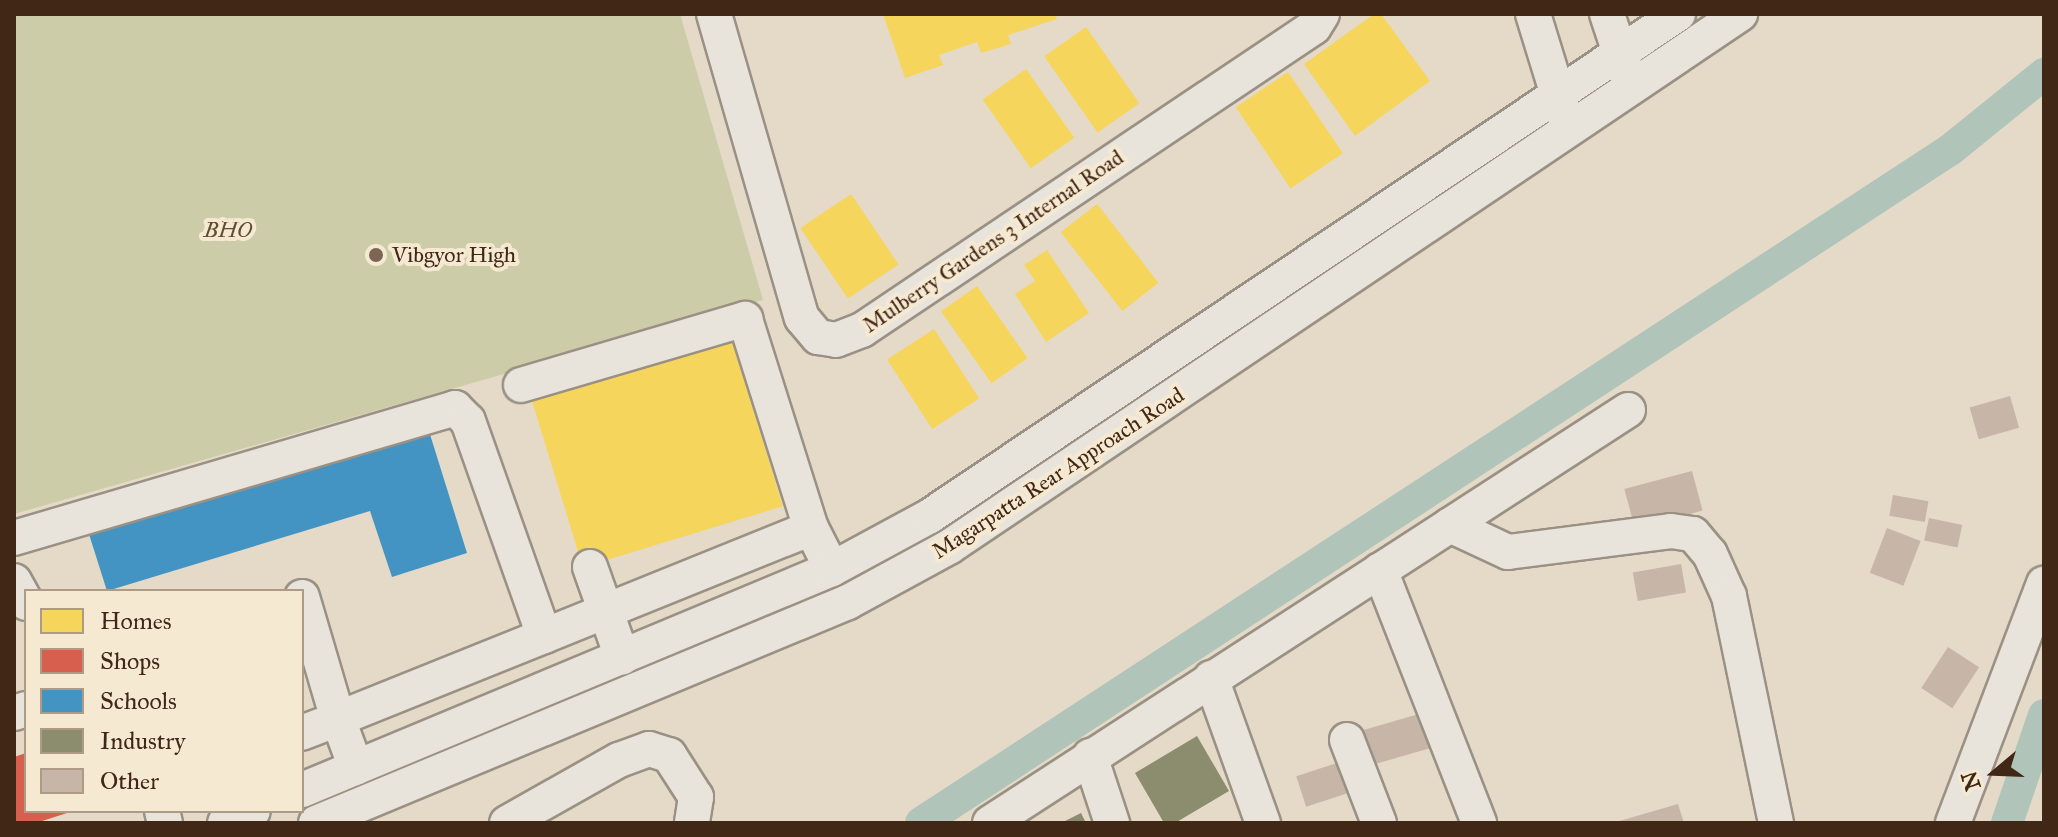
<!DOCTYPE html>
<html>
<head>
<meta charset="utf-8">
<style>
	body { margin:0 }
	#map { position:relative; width:2058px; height:837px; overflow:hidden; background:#e4dac7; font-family:"IM FELL Great Primer",serif }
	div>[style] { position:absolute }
	.green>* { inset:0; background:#cccca9 }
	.homes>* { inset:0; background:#f6d55c; transform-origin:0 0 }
	.shops>* { inset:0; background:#d6604d }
	.schools>* { inset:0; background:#4393c3 }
	.industry>* { inset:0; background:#8c8c6e }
	.canal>* { height:32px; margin:-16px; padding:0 16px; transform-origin:16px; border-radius:16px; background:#b1c4ba }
	.building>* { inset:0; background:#c7b5a8; transform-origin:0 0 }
	.roads { filter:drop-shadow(2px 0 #9a9184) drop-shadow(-2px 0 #9a9184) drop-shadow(0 2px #9a9184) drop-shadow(0 -2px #9a9184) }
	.minor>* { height:34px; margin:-17px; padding:0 17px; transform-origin:17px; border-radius:17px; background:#e9e4db }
	.dots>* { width:22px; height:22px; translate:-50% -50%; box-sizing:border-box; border:4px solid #f6e9d2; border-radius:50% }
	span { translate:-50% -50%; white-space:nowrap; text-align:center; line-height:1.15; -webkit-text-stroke:8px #f6e9d2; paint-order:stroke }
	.park-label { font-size:22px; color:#5f4e34; font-style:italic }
	.street-label { font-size:22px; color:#412715 }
	.poi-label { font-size:22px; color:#412715 }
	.left { translate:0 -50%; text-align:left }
	.frame { position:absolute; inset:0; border:16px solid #412715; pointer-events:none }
	.legend { position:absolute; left:24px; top:589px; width:280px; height:224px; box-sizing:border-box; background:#f6e9d2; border:2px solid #ae9b86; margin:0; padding:10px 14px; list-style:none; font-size:24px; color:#412715 }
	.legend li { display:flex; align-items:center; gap:16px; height:40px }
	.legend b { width:40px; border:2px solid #ae9b86 }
	.north { position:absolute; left:1954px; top:733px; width:80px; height:80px; -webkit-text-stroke:6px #f6e9d2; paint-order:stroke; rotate:251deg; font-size:22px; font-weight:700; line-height:32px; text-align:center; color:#412715 }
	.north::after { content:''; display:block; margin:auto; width:28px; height:36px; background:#412715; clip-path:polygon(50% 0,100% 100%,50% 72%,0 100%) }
</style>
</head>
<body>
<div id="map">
	<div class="green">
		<div style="clip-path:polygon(14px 14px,680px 14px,763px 300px,14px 514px)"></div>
	</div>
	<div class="homes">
		<div style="clip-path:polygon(883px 14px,1055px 14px,1057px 19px,1008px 35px,1011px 44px,981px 53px,977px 42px,939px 55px,943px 65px,905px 78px)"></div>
		<div style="clip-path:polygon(1374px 14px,1381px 14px,1430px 81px,1355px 136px,1304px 64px)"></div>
		<div style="left:1086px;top:27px;width:93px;height:51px;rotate:55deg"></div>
		<div style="left:1026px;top:69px;width:84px;height:53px;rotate:55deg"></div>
		<div style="left:1288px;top:72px;width:98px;height:63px;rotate:56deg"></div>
		<div style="left:851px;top:194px;width:85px;height:61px;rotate:56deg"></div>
		<div style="left:1097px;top:204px;width:100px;height:46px;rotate:52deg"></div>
		<div style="clip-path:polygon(1047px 250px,1089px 313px,1046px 342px,1015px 294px,1035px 281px,1024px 265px)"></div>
		<div style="left:977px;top:286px;width:88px;height:44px;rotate:55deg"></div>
		<div style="left:934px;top:329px;width:83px;height:56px;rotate:57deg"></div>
		<div style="left:731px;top:337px;width:177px;height:209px;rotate:73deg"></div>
	</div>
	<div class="shops">
		<div style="clip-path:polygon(26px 753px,26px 811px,70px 812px,36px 823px,14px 823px,14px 757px)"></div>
	</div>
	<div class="schools">
		<div style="clip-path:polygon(428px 428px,467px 553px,392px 577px,370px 511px,107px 591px,88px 531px)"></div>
	</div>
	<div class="industry">
		<div style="clip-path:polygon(1197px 736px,1229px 791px,1175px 823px,1164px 823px,1135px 773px)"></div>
		<div style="clip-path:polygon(1081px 813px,1086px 823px,1061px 823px)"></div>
	</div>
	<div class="canal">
		<div style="left:921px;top:823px;width:1230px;rotate:-33.19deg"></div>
		<div style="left:1950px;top:150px;width:121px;rotate:-39deg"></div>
		<div style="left:2007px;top:823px;width:114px;rotate:-71.1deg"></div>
	</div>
	<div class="building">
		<div style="left:2010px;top:396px;width:33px;height:42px;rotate:74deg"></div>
		<div style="left:1692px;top:471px;width:41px;height:70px;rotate:75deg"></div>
		<div style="left:1893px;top:495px;width:36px;height:21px;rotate:10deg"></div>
		<div style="left:1929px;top:518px;width:34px;height:23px;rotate:12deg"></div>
		<div style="left:1887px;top:528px;width:36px;height:48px;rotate:21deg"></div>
		<div style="left:1681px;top:564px;width:29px;height:49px;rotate:80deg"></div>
		<div style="left:1948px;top:647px;width:37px;height:49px;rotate:33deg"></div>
		<div style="left:1426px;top:712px;width:36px;height:74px;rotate:74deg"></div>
		<div style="left:1340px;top:762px;width:32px;height:46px;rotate:72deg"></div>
		<div style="clip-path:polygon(1678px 804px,1684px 823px,1616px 823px,1616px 822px)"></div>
	</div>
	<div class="roads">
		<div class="minor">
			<div style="left:714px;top:14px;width:316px;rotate:73.9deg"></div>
			<div style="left:802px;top:318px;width:25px;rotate:50deg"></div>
			<div style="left:818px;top:337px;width:18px;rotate:9deg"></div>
			<div style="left:836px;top:340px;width:28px;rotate:-21deg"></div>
			<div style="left:862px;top:330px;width:544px;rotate:-33.84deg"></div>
			<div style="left:1314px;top:27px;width:15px;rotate:-58deg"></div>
			<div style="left:1533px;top:14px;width:106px;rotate:72.9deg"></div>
			<div style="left:1607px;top:14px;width:63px;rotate:71.6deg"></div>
			<div style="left:521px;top:385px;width:234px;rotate:-16.4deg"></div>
			<div style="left:745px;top:319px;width:219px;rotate:72.5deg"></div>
			<div style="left:811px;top:528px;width:46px;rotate:62.9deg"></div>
			<div style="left:1450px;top:525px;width:64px;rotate:25deg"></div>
			<div style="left:1508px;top:552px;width:164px;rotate:-7.3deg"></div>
			<div style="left:1671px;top:531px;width:22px;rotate:8deg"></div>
			<div style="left:1693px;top:534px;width:26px;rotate:50deg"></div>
			<div style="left:1710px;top:554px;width:46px;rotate:65.7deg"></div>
			<div style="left:1729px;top:596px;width:232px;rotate:78.3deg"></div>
			<div style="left:14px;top:538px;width:460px;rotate:-16.4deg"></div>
			<div style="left:455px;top:408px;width:18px;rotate:45deg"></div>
			<div style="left:468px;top:421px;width:228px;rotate:70.5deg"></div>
			<div style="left:544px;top:636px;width:222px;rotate:158.1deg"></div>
			<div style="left:338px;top:719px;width:52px;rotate:69.8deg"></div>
			<div style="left:590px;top:567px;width:96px;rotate:70.4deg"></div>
			<div style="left:1380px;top:570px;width:272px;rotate:68.6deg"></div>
			<div style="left:14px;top:581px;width:25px;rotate:61deg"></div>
			<div style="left:302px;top:597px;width:127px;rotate:73.6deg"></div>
			<div style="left:338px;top:719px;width:39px;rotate:159deg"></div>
			<div style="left:544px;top:636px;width:288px;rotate:-22deg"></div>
			<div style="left:1211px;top:678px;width:154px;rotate:70.3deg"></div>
			<div style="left:14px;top:713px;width:13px;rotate:-18deg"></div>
			<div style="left:1347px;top:740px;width:89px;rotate:68.9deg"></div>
			<div style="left:1090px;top:756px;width:71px;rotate:71.8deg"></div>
			<div style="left:302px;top:790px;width:574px;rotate:-22.64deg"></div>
			<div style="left:832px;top:569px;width:111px;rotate:-28.4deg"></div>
			<div style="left:930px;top:516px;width:901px;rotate:-33.87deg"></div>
			<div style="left:162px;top:811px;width:12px;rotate:76deg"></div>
			<div style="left:225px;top:823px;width:30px;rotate:-23deg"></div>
			<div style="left:316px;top:823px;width:576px;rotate:-22.56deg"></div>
			<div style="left:848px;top:602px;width:115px;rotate:-28.6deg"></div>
			<div style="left:949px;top:547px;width:954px;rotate:-33.97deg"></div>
			<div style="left:507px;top:823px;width:129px;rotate:-29.4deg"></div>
			<div style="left:619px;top:760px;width:32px;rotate:-20deg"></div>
			<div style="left:649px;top:749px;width:21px;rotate:17deg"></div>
			<div style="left:669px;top:755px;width:50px;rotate:57.3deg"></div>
			<div style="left:696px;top:797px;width:26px;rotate:99deg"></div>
			<div style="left:990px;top:823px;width:760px;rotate:-32.92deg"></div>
			<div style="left:1953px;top:823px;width:256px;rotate:-69.2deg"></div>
		</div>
	</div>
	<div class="dots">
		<div style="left:376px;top:255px;background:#7a6653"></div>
	</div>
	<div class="park-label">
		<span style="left:228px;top:230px">BHO</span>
	</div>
	<div class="street-label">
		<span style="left:993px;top:241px;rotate:-34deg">Mulberry Gardens 3 Internal Road</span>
		<span style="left:1058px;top:473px;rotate:-33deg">Magarpatta Rear Approach Road</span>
	</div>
	<div class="poi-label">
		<span class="left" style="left:392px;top:255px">Vibgyor High</span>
	</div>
	<div class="frame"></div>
	<ul class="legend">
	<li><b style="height:22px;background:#f6d55c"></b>Homes</li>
	<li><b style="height:22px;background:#d6604d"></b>Shops</li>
	<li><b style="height:22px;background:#4393c3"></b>Schools</li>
	<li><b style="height:22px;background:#8c8c6e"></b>Industry</li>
	<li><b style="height:22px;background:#c7b5a8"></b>Other</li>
	</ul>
	<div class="north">N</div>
</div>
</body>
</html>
